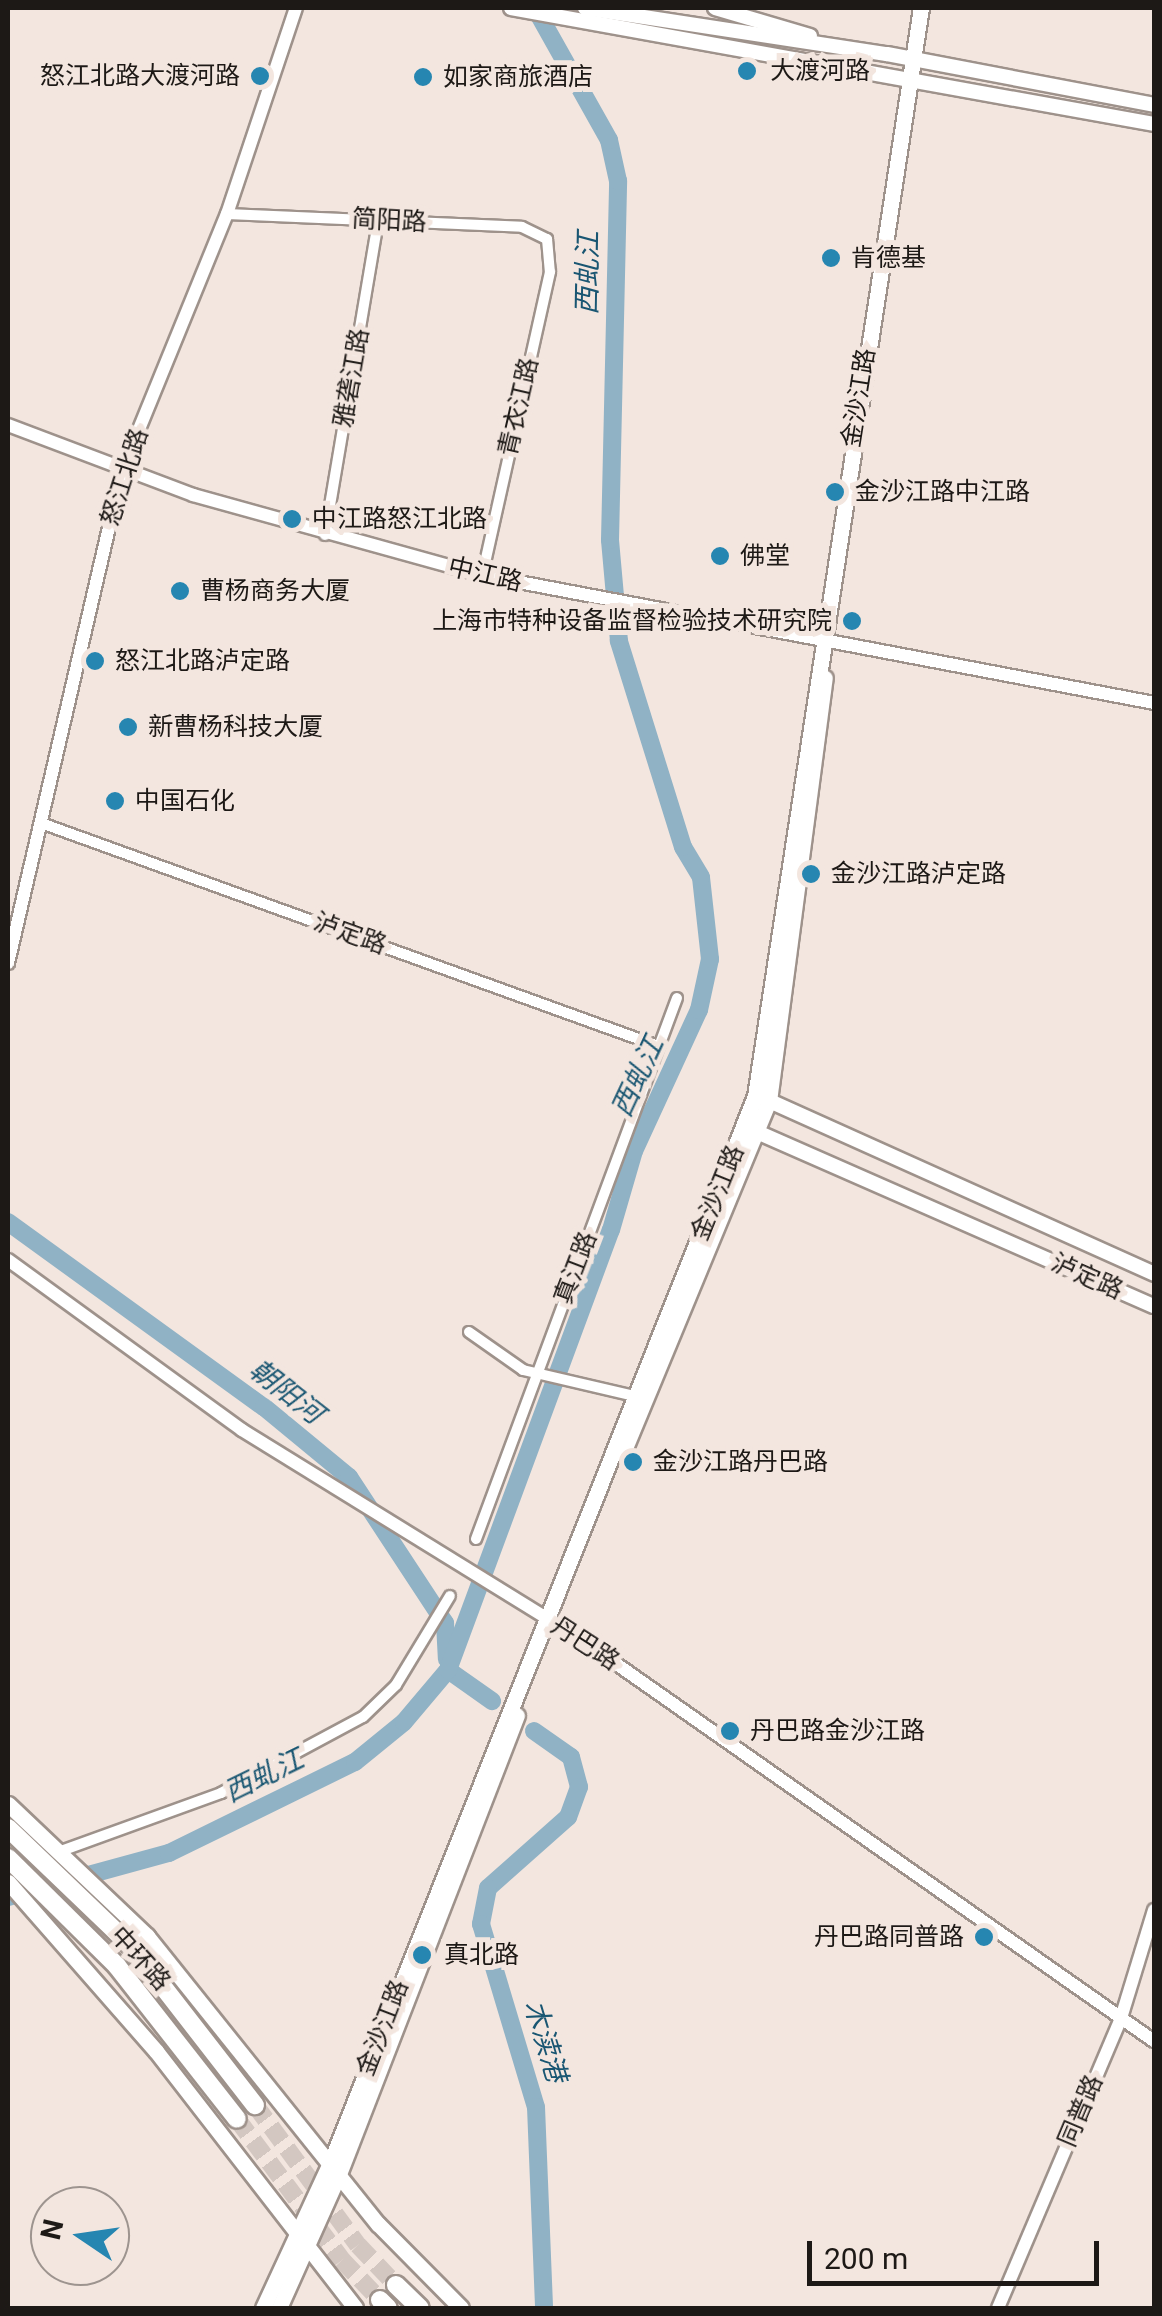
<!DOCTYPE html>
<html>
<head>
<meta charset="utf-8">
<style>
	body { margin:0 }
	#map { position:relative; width:1162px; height:2316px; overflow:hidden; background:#f3e6df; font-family:Roboto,"Noto Sans SC",sans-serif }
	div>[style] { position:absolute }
	.river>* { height:18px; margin:-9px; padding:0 9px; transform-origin:9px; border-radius:9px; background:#90b2c5 }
	.trunk-tunnel>* { height:18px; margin-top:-9px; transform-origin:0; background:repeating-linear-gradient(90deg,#d3c7c1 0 18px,transparent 0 27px) }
	.roads { filter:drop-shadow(2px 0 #9e928b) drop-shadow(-2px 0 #9e928b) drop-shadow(0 2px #9e928b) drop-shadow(0 -2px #9e928b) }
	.minor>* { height:10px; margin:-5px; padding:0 5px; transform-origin:5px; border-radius:5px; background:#fff }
	.tertiary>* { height:12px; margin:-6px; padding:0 6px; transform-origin:6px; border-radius:6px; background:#fff }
	.secondary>* { height:14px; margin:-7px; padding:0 7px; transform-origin:7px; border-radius:7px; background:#fff }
	.primary>* { height:15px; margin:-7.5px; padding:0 7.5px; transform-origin:7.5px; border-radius:7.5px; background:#fff }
	.trunk>* { height:18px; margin:-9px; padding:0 9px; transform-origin:9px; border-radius:9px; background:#fff }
	.dots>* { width:28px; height:28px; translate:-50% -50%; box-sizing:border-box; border:5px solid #f3e6df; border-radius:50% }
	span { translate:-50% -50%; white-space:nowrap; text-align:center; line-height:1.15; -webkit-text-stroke:10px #f3e6df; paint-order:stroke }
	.poi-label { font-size:25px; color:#1d1916 }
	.left { translate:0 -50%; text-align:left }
	.right { translate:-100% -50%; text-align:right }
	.street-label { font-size:25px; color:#1d1916 }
	.water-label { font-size:28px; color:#195672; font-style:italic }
	.frame { position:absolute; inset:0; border:10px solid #1d1916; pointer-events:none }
	.north { position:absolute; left:30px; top:2186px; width:100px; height:100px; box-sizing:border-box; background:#f3e6df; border:2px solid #9d948f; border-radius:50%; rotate:283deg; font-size:28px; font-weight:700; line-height:40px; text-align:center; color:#1d1916 }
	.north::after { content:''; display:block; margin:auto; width:35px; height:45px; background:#2686b1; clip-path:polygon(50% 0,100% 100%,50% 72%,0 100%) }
	.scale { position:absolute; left:807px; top:2241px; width:292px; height:45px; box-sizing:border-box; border:5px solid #1d1916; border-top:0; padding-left:12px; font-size:30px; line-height:35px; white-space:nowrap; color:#1d1916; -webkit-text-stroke:8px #f3e6df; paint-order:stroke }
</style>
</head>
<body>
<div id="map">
	<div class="river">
		<div style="left:8px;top:1222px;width:316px;rotate:35.9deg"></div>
		<div style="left:264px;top:1407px;width:110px;rotate:39.5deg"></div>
		<div style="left:349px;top:1477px;width:175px;rotate:56.7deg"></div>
		<div style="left:445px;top:1623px;width:36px;rotate:87deg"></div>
		<div style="left:448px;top:1670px;width:54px;rotate:35.2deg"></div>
		<div style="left:534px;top:1731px;width:45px;rotate:35.1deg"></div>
		<div style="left:571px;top:1757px;width:31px;rotate:75deg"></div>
		<div style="left:579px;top:1787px;width:32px;rotate:110deg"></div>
		<div style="left:568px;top:1817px;width:107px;rotate:138.4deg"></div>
		<div style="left:488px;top:1888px;width:37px;rotate:101deg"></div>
		<div style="left:481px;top:1924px;width:191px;rotate:73.3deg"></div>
		<div style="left:536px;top:2107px;width:201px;rotate:87.7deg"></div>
		<div style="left:8px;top:1897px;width:167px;rotate:-15.3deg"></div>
		<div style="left:169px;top:1853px;width:207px;rotate:-26.1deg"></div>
		<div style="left:355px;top:1762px;width:63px;rotate:-39.2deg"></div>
		<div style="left:404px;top:1722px;width:68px;rotate:-49.8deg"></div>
		<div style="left:448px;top:1670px;width:469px;rotate:-69.7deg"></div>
		<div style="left:611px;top:1230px;width:82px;rotate:-73.8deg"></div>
		<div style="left:634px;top:1151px;width:155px;rotate:-65.3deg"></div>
		<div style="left:699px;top:1010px;width:52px;rotate:-77.8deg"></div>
		<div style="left:710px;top:959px;width:82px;rotate:-96.3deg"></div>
		<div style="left:701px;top:877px;width:35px;rotate:-121deg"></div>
		<div style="left:683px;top:847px;width:216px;rotate:-107.3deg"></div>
		<div style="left:619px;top:641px;width:101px;rotate:-95.1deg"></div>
		<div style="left:610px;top:540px;width:359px;rotate:-88.7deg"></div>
		<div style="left:618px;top:181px;width:42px;rotate:-102.4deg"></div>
		<div style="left:609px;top:140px;width:151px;rotate:-119.3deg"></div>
	</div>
	<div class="trunk-tunnel">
		<div style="left:255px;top:2105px;width:174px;rotate:53.7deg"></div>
		<div style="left:358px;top:2245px;width:55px;rotate:46.5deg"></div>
		<div style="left:237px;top:2119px;width:176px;rotate:53.3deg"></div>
		<div style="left:342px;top:2260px;width:55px;rotate:46.5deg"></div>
	</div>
	<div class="roads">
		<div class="minor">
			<div style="left:227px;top:214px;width:295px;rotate:2.5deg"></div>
			<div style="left:522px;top:227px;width:28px;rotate:26deg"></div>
			<div style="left:547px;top:239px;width:33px;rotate:85deg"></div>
			<div style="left:550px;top:272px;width:311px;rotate:102.6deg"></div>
			<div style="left:325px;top:535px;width:318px;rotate:-80.4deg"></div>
			<div style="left:41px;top:823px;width:656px;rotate:19.87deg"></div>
			<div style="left:469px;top:1332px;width:66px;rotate:35.1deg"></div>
			<div style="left:523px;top:1370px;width:115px;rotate:13.1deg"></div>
			<div style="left:476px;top:1539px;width:577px;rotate:-69.62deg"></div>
			<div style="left:61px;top:1851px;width:170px;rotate:-19.9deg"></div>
			<div style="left:221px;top:1793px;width:161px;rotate:-28.2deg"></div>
			<div style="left:363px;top:1717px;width:46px;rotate:-44.1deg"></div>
			<div style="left:396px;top:1685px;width:104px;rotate:-58.8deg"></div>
		</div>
		<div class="tertiary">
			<div style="left:8px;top:425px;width:198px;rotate:20.7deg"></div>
			<div style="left:193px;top:495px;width:300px;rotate:15.5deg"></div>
			<div style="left:482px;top:575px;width:684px;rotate:10.78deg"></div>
			<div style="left:8px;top:963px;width:505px;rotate:-76.95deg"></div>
			<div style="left:122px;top:471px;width:278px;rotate:-67.8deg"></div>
			<div style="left:227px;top:214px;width:217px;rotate:-71.5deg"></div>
			<div style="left:8px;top:1260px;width:289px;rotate:36deg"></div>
			<div style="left:242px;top:1430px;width:407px;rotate:31.7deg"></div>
			<div style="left:588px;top:1644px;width:691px;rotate:35.05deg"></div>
			<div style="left:998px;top:2308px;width:315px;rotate:-67deg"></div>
			<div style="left:1121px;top:2018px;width:113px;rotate:-73deg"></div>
		</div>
		<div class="secondary">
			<div style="left:511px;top:8px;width:653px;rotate:10.23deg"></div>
			<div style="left:585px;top:8px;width:305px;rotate:8.7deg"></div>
			<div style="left:887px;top:54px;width:272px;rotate:10.8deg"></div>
			<div style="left:715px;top:8px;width:99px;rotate:16.4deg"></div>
			<div style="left:763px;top:1098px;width:429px;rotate:24.2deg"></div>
			<div style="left:748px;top:1128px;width:443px;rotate:23.7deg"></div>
		</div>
		<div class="primary">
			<div style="left:623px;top:1453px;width:381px;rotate:-67.5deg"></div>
			<div style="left:769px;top:1101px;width:427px;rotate:-82.5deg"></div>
			<div style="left:8px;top:1804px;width:192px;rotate:43.5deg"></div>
			<div style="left:147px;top:1936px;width:369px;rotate:51.3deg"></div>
			<div style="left:378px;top:2224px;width:118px;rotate:45.3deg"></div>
			<div style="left:8px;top:1882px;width:225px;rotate:48.8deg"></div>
			<div style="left:156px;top:2051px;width:325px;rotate:52.2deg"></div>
			<div style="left:263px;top:2308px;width:162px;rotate:-65.2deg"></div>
			<div style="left:331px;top:2161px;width:1146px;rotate:-68.29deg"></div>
			<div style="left:755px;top:1096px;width:1101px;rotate:-81.33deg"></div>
			<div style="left:279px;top:2308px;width:147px;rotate:-65.9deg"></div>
			<div style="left:339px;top:2174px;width:492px;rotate:-68.8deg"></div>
		</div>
		<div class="trunk">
			<div style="left:8px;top:1828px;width:173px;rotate:43.8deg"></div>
			<div style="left:133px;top:1948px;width:199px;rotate:52.2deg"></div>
			<div style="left:8px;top:1858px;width:153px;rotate:44.7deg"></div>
			<div style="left:117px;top:1966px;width:194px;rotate:51.9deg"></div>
			<div style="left:396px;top:2285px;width:33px;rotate:44deg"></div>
			<div style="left:380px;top:2300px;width:11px;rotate:45deg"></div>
		</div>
	</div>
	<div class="dots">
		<div style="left:747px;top:71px;background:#2686b1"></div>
		<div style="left:260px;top:76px;background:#2686b1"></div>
		<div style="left:423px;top:77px;background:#2686b1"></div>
		<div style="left:831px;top:258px;background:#2686b1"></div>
		<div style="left:835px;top:492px;background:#2686b1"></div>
		<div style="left:292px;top:519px;background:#2686b1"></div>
		<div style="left:720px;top:556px;background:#2686b1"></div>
		<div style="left:180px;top:591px;background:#2686b1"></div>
		<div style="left:852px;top:621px;background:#2686b1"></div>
		<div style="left:95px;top:661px;background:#2686b1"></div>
		<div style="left:128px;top:727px;background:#2686b1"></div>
		<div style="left:115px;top:801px;background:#2686b1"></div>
		<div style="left:811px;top:874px;background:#2686b1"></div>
		<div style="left:633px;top:1462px;background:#2686b1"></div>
		<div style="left:730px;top:1731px;background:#2686b1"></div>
		<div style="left:984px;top:1937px;background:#2686b1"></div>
		<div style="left:422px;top:1955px;background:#2686b1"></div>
	</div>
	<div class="poi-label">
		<span class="left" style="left:770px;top:71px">大渡河路</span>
		<span class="right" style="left:240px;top:76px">怒江北路大渡河路</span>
		<span class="left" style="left:443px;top:77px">如家商旅酒店</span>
		<span class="left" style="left:851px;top:258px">肯德基</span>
		<span class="left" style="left:855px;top:492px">金沙江路中江路</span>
		<span class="left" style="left:312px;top:519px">中江路怒江北路</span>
		<span class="left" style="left:740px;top:556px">佛堂</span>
		<span class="left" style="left:200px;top:591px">曹杨商务大厦</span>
		<span class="right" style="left:832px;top:621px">上海市特种设备监督检验技术研究院</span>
		<span class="left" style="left:115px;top:661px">怒江北路泸定路</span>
		<span class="left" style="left:148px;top:727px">新曹杨科技大厦</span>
		<span class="left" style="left:135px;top:801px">中国石化</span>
		<span class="left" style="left:831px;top:874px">金沙江路泸定路</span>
		<span class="left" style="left:653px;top:1462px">金沙江路丹巴路</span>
		<span class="left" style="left:750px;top:1731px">丹巴路金沙江路</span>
		<span class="right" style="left:964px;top:1937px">丹巴路同普路</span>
		<span class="left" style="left:444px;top:1955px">真北路</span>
	</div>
	<div class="street-label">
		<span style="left:389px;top:221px;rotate:3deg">简阳路</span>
		<span style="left:352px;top:378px;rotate:-80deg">雅砻江路</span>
		<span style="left:859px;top:398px;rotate:-81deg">金沙江路</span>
		<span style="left:519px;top:407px;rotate:-77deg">青衣江路</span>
		<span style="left:125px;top:477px;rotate:-72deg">怒江北路</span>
		<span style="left:485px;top:575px;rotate:13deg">中江路</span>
		<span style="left:350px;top:934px;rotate:20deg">泸定路</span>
		<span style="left:718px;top:1193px;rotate:-68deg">金沙江路</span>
		<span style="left:576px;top:1268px;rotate:-69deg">真江路</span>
		<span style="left:1087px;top:1277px;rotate:24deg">泸定路</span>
		<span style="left:585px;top:1644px;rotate:33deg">丹巴路</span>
		<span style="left:140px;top:1959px;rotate:48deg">中环路</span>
		<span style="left:383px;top:2028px;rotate:-69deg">金沙江路</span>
		<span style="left:1081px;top:2111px;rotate:-67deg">同普路</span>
	</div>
	<div class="water-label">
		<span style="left:588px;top:273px;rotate:-89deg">西虬江</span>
		<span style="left:638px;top:1077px;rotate:-65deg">西虬江</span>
		<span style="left:286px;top:1392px;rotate:38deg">朝阳河</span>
		<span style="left:264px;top:1776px;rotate:-26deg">西虬江</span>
		<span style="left:545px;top:2041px;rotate:73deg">木渎港</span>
	</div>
	<div class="frame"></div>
	<div class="north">N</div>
	<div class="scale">200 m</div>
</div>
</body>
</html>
